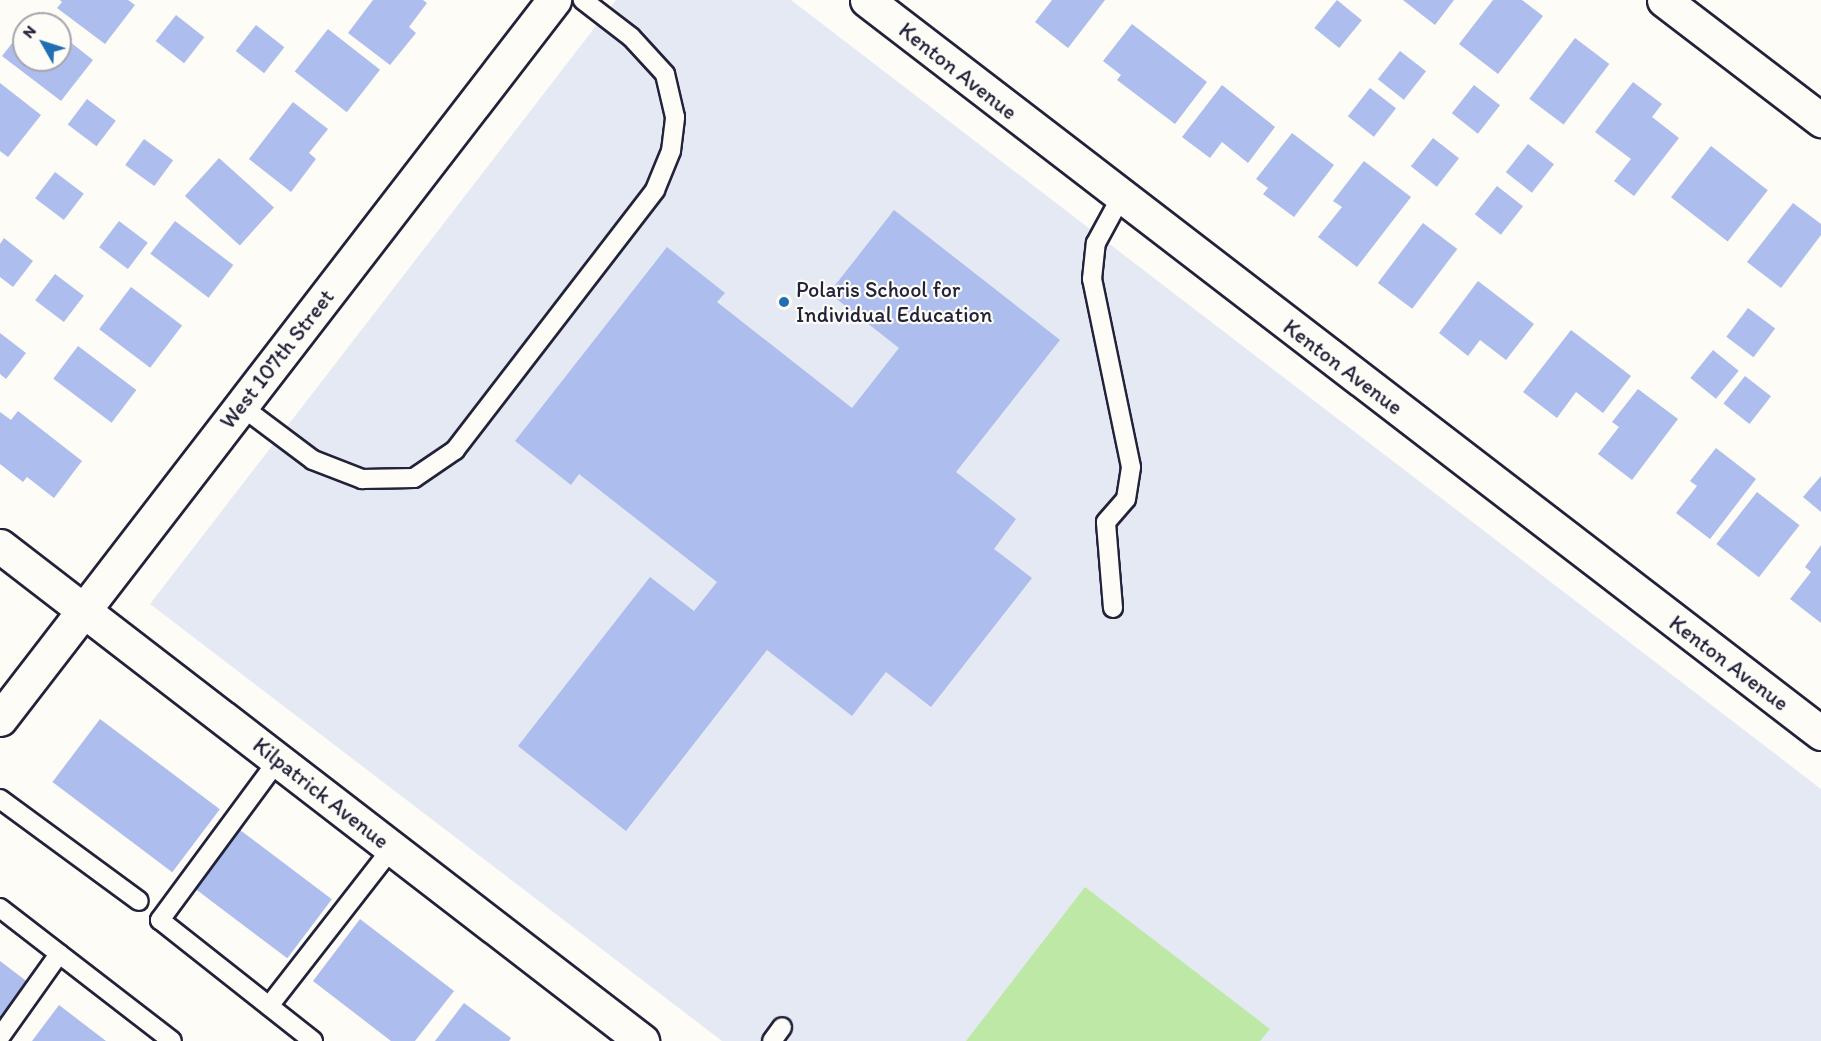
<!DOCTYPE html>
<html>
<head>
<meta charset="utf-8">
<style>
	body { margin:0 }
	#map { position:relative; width:1821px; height:1041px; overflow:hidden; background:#fdfcf7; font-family:Itim,sans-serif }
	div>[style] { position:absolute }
	.built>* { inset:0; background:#e5e9f4 }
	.green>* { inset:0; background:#bee8a5 }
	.building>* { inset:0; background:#adbded; transform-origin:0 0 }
	.roads { filter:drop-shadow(2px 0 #22223b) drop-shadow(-2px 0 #22223b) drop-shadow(0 2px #22223b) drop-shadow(0 -2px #22223b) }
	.lane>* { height:18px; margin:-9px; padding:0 9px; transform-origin:9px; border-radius:9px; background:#fdfcf7 }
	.street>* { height:33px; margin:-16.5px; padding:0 16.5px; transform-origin:16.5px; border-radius:16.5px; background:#fdfcf7 }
	.dots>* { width:16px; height:16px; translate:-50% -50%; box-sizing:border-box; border:3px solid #fdfcf7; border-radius:50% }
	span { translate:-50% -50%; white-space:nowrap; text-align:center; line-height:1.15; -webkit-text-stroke:4.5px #fdfcf7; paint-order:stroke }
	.street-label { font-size:22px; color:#22223b }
	.poi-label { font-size:22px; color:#22223b }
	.left { translate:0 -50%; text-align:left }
	.north { position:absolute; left:12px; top:12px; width:60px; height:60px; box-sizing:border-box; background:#fdfcf7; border:2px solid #a5a5ac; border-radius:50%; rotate:309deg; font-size:16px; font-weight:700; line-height:24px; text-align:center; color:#22223b }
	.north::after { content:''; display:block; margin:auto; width:21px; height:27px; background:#1f6fb2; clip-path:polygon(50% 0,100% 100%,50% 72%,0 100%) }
</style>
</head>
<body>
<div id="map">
	<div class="built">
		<div style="clip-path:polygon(616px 0,791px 0,1821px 789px,1821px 1041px,722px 1041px,150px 604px)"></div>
	</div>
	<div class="green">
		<div style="clip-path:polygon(1085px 887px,1270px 1029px,1260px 1041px,966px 1041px)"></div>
	</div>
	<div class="building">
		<div style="clip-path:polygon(60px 0,128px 0,135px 5px,105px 44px,57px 8px,62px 2px)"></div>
		<div style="clip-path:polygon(373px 0,423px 0,427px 3px,409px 27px,416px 33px,390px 65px,348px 33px)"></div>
		<div style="clip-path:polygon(1052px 0,1105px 0,1068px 48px,1035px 22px)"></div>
		<div style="left:1337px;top:0;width:32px;height:36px;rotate:39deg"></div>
		<div style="clip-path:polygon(1403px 0,1454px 0,1435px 25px)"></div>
		<div style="clip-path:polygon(1493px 0,1522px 0,1543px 16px,1498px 74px,1459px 44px)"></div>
		<div style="left:176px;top:15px;width:36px;height:33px;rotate:38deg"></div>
		<div style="clip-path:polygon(1132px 24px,1207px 82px,1175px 124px,1117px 80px,1121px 75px,1103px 61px)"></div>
		<div style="left:256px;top:25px;width:36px;height:33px;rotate:38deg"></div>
		<div style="clip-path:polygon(24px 28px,24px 60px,60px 60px,60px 34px,93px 60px,61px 101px,2px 56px)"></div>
		<div style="left:328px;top:29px;width:66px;height:54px;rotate:38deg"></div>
		<div style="left:1575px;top:38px;width:43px;height:76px;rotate:37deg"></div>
		<div style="left:1400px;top:51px;width:33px;height:36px;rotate:38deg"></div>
		<div style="clip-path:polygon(1633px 82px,1662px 104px,1652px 117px,1679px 138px,1634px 196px,1614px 181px,1631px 159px,1595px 132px)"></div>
		<div style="clip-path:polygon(0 83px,41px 115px,8px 157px,0 151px)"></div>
		<div style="clip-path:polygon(1222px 85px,1275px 127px,1248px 163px,1222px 142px,1210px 158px,1182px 137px)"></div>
		<div style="left:1474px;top:85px;width:33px;height:36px;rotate:38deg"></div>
		<div style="left:1370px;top:88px;width:33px;height:36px;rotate:38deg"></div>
		<div style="left:87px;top:99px;width:36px;height:32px;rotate:37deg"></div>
		<div style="clip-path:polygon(293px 102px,328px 129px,309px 153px,316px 159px,291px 192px,249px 159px)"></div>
		<div style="clip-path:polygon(1292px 133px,1334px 165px,1294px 217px,1263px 194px,1268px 188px,1256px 179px)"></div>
		<div style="left:1433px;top:138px;width:33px;height:36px;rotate:38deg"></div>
		<div style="left:144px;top:139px;width:36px;height:32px;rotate:36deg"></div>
		<div style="left:1528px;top:144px;width:33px;height:36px;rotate:38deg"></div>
		<div style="left:1711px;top:146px;width:72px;height:65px;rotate:38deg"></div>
		<div style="left:219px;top:158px;width:74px;height:51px;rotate:42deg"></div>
		<div style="clip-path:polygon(1364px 161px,1411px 197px,1357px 267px,1318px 237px,1342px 207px,1333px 201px)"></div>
		<div style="left:55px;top:172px;width:36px;height:33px;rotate:37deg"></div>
		<div style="left:1497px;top:186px;width:33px;height:36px;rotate:38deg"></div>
		<div style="clip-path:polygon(1793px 203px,1821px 224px,1821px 235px,1781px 288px,1747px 262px)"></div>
		<div style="clip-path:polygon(894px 210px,1060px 340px,956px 472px,1016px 519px,994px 549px,1032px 578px,931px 707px,886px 672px,852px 716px,767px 650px,626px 831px,518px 746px,650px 577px,694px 611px,717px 582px,579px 474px,571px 485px,515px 441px,667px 247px,725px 293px,717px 302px,852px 408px,899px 348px,829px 293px)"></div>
		<div style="left:119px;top:221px;width:36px;height:33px;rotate:37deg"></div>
		<div style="left:175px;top:221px;width:73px;height:41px;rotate:37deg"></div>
		<div style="left:1423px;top:223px;width:43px;height:75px;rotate:37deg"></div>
		<div style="clip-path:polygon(4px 238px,33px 261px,13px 287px,0 277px,0 244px)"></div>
		<div style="left:55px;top:274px;width:36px;height:33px;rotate:37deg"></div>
		<div style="clip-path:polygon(1478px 281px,1534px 324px,1506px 360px,1480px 340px,1468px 356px,1439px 333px)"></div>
		<div style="left:131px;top:287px;width:64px;height:53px;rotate:37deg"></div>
		<div style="left:1748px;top:308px;width:34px;height:36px;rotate:37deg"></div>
		<div style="clip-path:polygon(1571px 330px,1631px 376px,1603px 413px,1576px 392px,1557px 418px,1523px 392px)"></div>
		<div style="clip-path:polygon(0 333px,26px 353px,6px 379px,0 374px)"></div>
		<div style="left:78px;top:346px;width:73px;height:41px;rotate:37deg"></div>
		<div style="left:1713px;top:350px;width:33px;height:36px;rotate:39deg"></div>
		<div style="left:1745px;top:376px;width:33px;height:35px;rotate:38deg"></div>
		<div style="clip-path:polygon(1638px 389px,1678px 419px,1632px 480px,1598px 454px,1619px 427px,1612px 422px)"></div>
		<div style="clip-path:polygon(18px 411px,82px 461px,54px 498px,27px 477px,23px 482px,0 464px,0 412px,11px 420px)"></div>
		<div style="clip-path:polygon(1716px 448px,1756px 479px,1710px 539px,1676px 513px,1697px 486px,1690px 481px)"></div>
		<div style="clip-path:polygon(1821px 476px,1821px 512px,1803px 497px)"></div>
		<div style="left:1757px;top:492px;width:54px;height:66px;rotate:38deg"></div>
		<div style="clip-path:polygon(1821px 545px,1821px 623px,1790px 599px,1811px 572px,1805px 567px)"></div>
		<div style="left:100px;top:719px;width:150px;height:79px;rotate:37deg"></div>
		<div style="left:240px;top:830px;width:115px;height:74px;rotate:37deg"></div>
		<div style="clip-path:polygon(360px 919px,454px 991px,415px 1041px,391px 1041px,313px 981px)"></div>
		<div style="clip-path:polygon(0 961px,29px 983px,0 1021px)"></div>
		<div style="clip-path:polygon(464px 1003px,511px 1038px,509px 1041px,435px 1041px)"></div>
		<div style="clip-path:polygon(59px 1005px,106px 1041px,32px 1041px)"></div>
	</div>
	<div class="roads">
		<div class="lane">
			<div style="left:241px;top:406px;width:90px;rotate:36.9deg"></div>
			<div style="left:313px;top:460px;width:53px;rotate:21.2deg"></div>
			<div style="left:362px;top:479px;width:52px;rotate:-1.1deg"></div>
			<div style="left:414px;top:478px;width:50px;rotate:-34.3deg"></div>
			<div style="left:455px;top:450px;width:328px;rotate:-52.4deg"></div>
			<div style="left:655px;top:190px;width:42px;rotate:-67.7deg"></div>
			<div style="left:671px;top:151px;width:34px;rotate:-83deg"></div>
			<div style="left:675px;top:117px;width:44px;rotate:-103.1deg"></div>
			<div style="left:665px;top:74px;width:50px;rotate:-132.6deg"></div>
			<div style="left:631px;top:37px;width:61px;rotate:-142.4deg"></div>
			<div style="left:1113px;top:608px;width:86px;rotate:-94.7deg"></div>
			<div style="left:1106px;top:522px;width:30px;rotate:-49deg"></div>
			<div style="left:1126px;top:499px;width:32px;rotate:-81deg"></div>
			<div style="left:1131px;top:467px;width:192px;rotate:-101.7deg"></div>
			<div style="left:1092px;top:279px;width:36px;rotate:-84deg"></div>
			<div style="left:1096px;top:243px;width:52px;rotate:-61.5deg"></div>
			<div style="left:278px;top:760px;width:199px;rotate:126.4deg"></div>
			<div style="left:160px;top:920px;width:195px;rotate:38.3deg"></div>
			<div style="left:0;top:799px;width:172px;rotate:36.3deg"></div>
			<div style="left:0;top:908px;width:217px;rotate:37.7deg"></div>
			<div style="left:269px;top:1006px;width:200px;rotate:-52.1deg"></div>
			<div style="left:0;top:1037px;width:102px;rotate:-54.6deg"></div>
			<div style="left:772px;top:1041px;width:17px;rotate:-54deg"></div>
		</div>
		<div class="street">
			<div style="left:867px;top:0;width:1203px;rotate:37.54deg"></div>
			<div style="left:1664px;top:0;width:198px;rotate:37.4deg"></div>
			<div style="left:0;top:546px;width:811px;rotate:37.63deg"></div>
			<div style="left:0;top:719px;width:908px;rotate:-52.39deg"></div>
		</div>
	</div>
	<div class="dots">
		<div style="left:784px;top:302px;background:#1f6fb2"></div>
	</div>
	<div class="street-label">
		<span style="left:958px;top:71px;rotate:38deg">Kenton Avenue</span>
		<span style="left:277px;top:359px;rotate:-52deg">West 107th Street</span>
		<span style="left:1343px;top:367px;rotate:37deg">Kenton Avenue</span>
		<span style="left:1729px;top:663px;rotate:37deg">Kenton Avenue</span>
		<span style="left:321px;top:793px;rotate:38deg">Kilpatrick Avenue</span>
	</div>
	<div class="poi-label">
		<span class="left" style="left:796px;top:302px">Polaris School for<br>Individual Education</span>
	</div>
	<div class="north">N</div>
</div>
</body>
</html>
